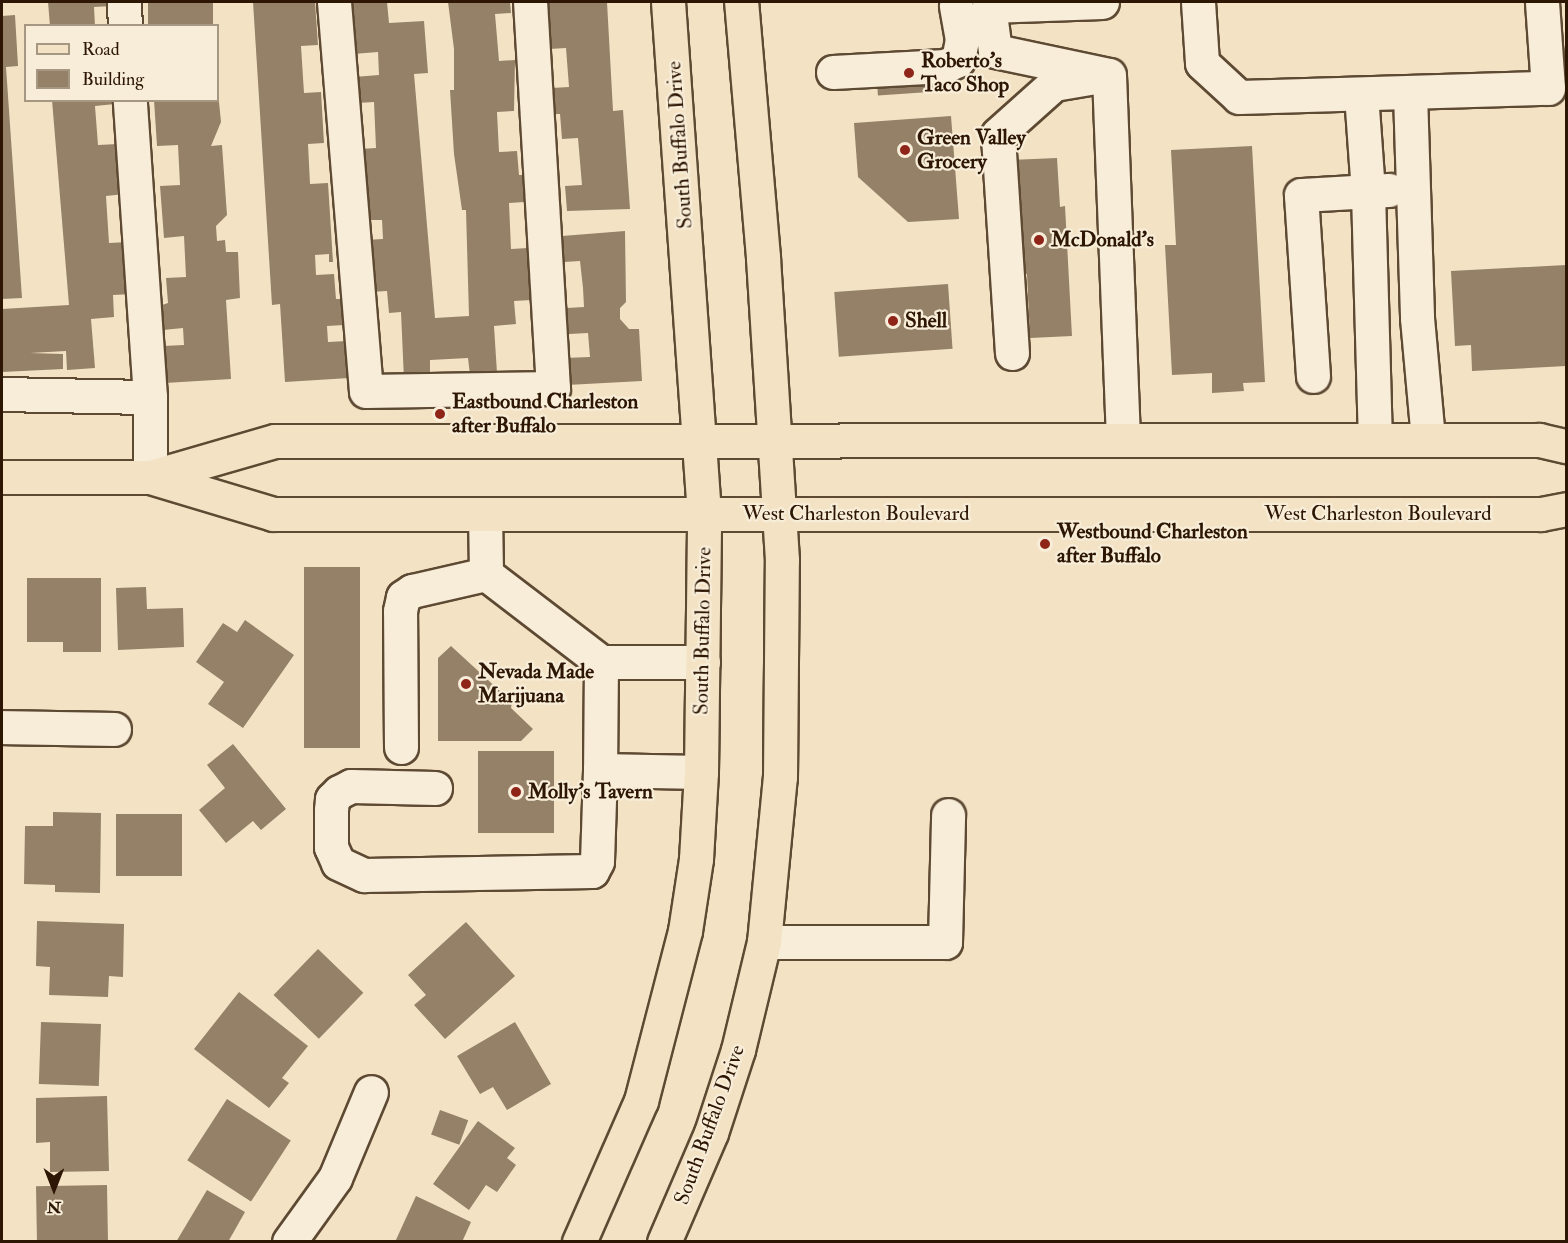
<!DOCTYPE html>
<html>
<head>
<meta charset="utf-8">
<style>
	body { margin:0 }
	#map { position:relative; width:1568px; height:1243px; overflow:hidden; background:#f3e3c4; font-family:"IM FELL Double Pica",serif }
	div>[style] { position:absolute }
	.building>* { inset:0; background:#948167; transform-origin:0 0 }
	.roads { filter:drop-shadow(2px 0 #5e4933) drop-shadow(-2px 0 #5e4933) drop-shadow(0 2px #5e4933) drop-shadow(0 -2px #5e4933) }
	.minor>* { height:33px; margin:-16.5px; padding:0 16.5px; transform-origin:16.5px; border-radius:16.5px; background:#f7edd9 }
	.major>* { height:33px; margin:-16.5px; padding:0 16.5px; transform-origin:16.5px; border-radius:16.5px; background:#f3e3c4 }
	.dots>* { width:16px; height:16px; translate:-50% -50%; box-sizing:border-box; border:3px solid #f7edd9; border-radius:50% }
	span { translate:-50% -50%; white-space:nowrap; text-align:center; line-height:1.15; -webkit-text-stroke:4.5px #f7edd9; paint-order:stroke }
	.poi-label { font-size:21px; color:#2d1603; font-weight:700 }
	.left { translate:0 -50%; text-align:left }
	.street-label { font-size:21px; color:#2d1603 }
	.frame { position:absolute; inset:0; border:3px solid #2d1603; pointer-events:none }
	.legend { position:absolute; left:24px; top:24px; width:195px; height:78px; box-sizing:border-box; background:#f7edd9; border:2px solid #a69783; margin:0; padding:8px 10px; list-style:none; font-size:18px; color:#2d1603 }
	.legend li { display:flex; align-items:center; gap:12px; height:30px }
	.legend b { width:30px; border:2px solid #a69783 }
	.north { position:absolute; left:24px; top:1159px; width:60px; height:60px; -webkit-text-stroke:4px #f7edd9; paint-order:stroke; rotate:180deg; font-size:16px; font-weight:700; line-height:24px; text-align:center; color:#2d1603 }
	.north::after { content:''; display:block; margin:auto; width:21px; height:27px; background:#2d1603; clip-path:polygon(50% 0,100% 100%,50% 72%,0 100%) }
</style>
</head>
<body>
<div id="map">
	<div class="building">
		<div style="clip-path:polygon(48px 2px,112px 2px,113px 6px,94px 7px,95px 26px,50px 26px)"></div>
		<div style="left:148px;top:2px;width:65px;height:24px"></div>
		<div style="clip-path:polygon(253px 2px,315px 2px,318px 45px,301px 46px,304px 93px,321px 92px,324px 143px,308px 144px,310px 184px,328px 183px,333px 262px,329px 262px,329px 254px,315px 255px,316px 275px,334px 274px,336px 299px,342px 299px,344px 325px,327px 326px,328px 342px,347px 341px,349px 378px,285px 382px,280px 304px,272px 305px)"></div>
		<div style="clip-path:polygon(348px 2px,387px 2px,389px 23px,424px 21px,428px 73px,414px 74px,435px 318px,469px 316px,466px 210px,462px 210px,454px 154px,450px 90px,454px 90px,454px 49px,448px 2px,510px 2px,511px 13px,495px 14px,499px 61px,515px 60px,514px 111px,497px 112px,499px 152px,517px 151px,519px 175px,523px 175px,524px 202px,509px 203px,511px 249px,528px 248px,531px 300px,514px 301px,516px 324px,494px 326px,497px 373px,470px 375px,468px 358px,430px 360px,430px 379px,404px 380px,401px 312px,389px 313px,387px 291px,370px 292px,366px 240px,383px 239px,382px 220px,369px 220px,369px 212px,365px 212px,368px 200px,363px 201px,360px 149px,376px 148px,374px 102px,356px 103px,354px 77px,379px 75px,378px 52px,353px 54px)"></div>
		<div style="clip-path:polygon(546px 2px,607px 2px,613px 111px,623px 110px,630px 209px,567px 211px,565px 186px,582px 185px,578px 138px,562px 139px,560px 114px,553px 114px,552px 88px,569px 87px,566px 48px,549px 49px)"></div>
		<div style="clip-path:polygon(15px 15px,18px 66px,6px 67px,22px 298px,2px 299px,2px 16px)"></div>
		<div style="left:941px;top:51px;width:40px;height:66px;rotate:86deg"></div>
		<div style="clip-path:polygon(218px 92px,221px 122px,211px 146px,222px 145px,227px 215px,216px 226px,217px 241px,225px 240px,226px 252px,238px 252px,240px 298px,226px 300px,231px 379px,165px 383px,163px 346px,184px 345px,183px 328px,163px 330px,162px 305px,168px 303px,166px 278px,186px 277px,184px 236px,164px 238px,160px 186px,180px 185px,178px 145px,157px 146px,154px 100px,218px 100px)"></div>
		<div style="clip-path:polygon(52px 100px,115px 100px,115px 104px,95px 106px,98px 145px,118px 144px,125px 194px,106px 196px,109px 243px,129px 242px,132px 294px,113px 295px,114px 317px,91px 319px,95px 368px,67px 370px,66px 351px,30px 353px,63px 354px,63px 369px,2px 372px,2px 309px,69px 305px)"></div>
		<div style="clip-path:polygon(951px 116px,959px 219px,908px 222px,858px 177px,854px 123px)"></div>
		<div style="clip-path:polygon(1252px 146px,1265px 382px,1243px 383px,1244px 391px,1212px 393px,1212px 373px,1172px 375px,1165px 245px,1176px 245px,1171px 150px)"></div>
		<div style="clip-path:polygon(1057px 158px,1060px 207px,1065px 206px,1072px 336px,1030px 338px,1027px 274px,1013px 275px,1007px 160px)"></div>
		<div style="clip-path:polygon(625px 231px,626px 302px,620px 308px,620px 319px,629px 329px,639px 329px,642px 381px,567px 385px,565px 358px,590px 357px,588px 333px,569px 334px,567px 308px,584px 307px,583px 288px,580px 261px,564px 262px,562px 236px)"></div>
		<div style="clip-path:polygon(1566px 265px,1566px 366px,1472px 371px,1471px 345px,1455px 346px,1451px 271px)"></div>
		<div style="left:948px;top:284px;width:65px;height:114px;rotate:86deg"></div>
		<div style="left:304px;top:567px;width:56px;height:181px"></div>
		<div style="clip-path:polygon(27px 578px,101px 578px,101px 652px,63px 652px,63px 642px,27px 642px)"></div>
		<div style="clip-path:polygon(146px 587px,147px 609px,183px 608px,184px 647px,118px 650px,116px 588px)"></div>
		<div style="clip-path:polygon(245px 620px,294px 655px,243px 728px,208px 704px,224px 682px,196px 662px,223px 623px,237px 632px)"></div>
		<div style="clip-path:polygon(451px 646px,512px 702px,511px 708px,533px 729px,521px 741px,438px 741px,438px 658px)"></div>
		<div style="clip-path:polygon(233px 744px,286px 809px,261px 830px,253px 821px,226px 843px,199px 810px,225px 788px,207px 765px)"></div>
		<div style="left:478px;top:751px;width:76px;height:82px"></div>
		<div style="clip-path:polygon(53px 812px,101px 813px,100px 893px,55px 892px,55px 885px,24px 884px,25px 826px,53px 826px)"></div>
		<div style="left:182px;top:814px;width:62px;height:66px;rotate:90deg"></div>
		<div style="clip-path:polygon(37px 921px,124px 924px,123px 977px,109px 976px,108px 997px,49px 995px,50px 967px,36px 966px)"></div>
		<div style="clip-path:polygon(466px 922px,515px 976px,445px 1039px,414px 1005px,426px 995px,408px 975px)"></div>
		<div style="left:318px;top:949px;width:63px;height:64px;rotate:44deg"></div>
		<div style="clip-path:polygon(239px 992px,308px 1046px,282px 1078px,289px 1083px,269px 1108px,194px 1049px)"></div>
		<div style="left:41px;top:1022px;width:60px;height:62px;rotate:2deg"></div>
		<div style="clip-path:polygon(515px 1022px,551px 1084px,507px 1110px,493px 1087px,480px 1094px,457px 1056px)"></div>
		<div style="clip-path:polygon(107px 1096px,109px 1171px,50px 1172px,50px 1142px,36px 1143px,36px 1098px)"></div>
		<div style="left:227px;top:1099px;width:76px;height:73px;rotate:33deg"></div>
		<div style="left:440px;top:1110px;width:30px;height:26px;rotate:20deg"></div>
		<div style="clip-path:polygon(478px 1121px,515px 1148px,507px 1158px,516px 1165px,497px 1192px,486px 1185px,469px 1210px,433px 1184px)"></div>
		<div style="left:107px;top:1185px;width:57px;height:71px;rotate:89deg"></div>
		<div style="clip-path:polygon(207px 1190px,245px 1212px,228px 1242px,176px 1242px)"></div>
		<div style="clip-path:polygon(416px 1196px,471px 1222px,462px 1242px,395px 1242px)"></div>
	</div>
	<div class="roads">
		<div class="minor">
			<div style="left:124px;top:2px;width:24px;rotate:88deg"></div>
			<div style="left:334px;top:2px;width:390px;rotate:85.3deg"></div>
			<div style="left:366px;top:391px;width:187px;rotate:-0.9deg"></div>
			<div style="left:553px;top:388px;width:387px;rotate:-93.4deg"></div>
			<div style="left:1102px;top:2px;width:113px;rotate:178deg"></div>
			<div style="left:989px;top:6px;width:45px;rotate:82.4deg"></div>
			<div style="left:995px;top:51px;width:116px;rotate:11.9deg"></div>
			<div style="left:1109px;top:75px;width:365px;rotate:87.8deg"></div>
			<div style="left:1198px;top:2px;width:61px;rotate:86.2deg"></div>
			<div style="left:1202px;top:63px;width:50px;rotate:42.6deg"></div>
			<div style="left:1239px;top:97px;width:309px;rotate:-1.7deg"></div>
			<div style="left:1548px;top:88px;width:86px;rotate:-94deg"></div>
			<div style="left:833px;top:72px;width:112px;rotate:-3.1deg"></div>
			<div style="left:945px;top:66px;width:14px;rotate:-25deg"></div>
			<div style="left:958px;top:60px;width:20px;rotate:-79deg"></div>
			<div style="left:962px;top:40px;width:35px;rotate:-100deg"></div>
			<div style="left:1410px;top:93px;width:225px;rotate:88.2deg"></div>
			<div style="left:1417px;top:318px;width:122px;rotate:84.8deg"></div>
			<div style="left:1361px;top:94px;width:98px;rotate:85.9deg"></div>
			<div style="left:1368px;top:192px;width:248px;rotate:88.4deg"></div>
			<div style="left:1012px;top:353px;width:219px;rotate:-93.7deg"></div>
			<div style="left:998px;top:134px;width:75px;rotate:-41.8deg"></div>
			<div style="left:1054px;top:84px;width:42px;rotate:-9.7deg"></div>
			<div style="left:1313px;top:376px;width:181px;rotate:-93.8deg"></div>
			<div style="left:1301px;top:195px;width:88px;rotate:-3.3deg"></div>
			<div style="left:2px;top:394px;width:148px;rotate:1.2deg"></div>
			<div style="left:150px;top:397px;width:298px;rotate:-93.9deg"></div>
			<div style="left:150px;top:477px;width:80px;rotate:-90deg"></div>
			<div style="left:485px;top:514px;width:60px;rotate:89deg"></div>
			<div style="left:486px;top:574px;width:145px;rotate:37.4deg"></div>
			<div style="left:601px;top:662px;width:102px"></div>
			<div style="left:601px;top:662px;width:108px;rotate:90.5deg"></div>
			<div style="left:600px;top:770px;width:101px;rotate:1.1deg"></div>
			<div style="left:2px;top:727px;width:112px;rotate:1deg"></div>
			<div style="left:401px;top:747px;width:136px;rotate:-90.4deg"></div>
			<div style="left:400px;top:611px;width:14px;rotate:-78deg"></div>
			<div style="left:403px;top:597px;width:11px;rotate:-34deg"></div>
			<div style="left:412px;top:591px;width:76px;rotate:-12.9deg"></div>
			<div style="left:435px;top:788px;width:84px;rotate:-178.6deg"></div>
			<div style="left:351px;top:786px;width:13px;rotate:153deg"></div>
			<div style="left:339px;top:792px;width:10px;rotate:135deg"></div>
			<div style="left:332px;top:799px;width:11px;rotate:95deg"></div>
			<div style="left:331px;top:810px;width:37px;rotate:90deg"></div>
			<div style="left:331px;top:847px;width:17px;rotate:66deg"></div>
			<div style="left:338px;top:863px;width:29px;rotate:25deg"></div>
			<div style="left:364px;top:875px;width:228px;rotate:-1deg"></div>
			<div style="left:592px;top:871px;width:11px;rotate:-63deg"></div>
			<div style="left:597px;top:861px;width:91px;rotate:-88.1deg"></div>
			<div style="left:764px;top:942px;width:181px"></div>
			<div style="left:945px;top:942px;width:127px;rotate:-88.6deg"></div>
			<div style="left:289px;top:1242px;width:79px;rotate:-54.3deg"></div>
			<div style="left:335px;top:1178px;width:93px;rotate:-67.3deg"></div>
		</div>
		<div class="major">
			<div style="left:2px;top:477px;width:148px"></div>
			<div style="left:150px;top:477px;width:130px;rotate:-16.1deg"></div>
			<div style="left:275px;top:441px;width:1264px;rotate:-0.05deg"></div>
			<div style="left:1539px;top:440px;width:28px;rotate:13deg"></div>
			<div style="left:150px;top:477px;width:128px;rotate:16.7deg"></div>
			<div style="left:273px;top:514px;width:1268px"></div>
			<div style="left:1541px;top:514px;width:25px;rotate:-11deg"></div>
			<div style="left:579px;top:1242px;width:154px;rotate:-66.3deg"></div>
			<div style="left:641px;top:1101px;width:176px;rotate:-75.5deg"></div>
			<div style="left:685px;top:931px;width:73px;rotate:-81.3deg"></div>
			<div style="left:696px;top:859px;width:87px;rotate:-86.7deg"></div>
			<div style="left:701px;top:772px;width:258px;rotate:-89.3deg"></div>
			<div style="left:704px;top:514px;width:513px;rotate:-94.02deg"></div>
			<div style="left:664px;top:1242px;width:119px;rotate:-66.7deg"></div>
			<div style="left:711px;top:1133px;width:87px;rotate:-72deg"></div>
			<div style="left:738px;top:1050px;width:111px;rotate:-76.5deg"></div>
			<div style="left:764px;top:942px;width:166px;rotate:-84.5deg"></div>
			<div style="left:780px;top:777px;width:217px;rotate:-89.5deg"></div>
			<div style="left:782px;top:560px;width:304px;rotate:-93.6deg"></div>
			<div style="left:763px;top:257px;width:256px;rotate:-94.9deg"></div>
		</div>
	</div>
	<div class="dots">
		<div style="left:909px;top:73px;background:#8f2418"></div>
		<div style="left:905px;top:150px;background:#8f2418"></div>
		<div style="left:1039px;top:240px;background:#8f2418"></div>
		<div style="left:893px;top:321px;background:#8f2418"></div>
		<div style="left:440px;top:414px;background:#8f2418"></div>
		<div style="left:1045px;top:544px;background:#8f2418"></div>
		<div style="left:466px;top:684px;background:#8f2418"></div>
		<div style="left:516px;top:792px;background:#8f2418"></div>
	</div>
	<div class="poi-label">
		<span class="left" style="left:921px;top:73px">Roberto's<br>Taco Shop</span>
		<span class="left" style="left:917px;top:150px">Green Valley<br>Grocery</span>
		<span class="left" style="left:1051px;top:240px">McDonald's</span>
		<span class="left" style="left:905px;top:321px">Shell</span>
		<span class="left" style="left:452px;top:414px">Eastbound Charleston<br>after Buffalo</span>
		<span class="left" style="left:1057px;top:544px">Westbound Charleston<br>after Buffalo</span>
		<span class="left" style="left:478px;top:684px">Nevada Made<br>Marijuana</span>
		<span class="left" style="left:528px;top:792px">Molly's Tavern</span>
	</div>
	<div class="street-label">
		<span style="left:680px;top:145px;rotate:-94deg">South Buffalo Drive</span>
		<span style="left:856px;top:514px">West Charleston Boulevard</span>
		<span style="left:1378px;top:514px">West Charleston Boulevard</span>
		<span style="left:703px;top:631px;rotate:-89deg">South Buffalo Drive</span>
		<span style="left:710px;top:1125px;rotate:-70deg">South Buffalo Drive</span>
	</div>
	<div class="frame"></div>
	<ul class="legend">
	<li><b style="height:8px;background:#f3e3c4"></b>Road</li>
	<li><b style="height:16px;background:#948167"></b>Building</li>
	</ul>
	<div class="north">N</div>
</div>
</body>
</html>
